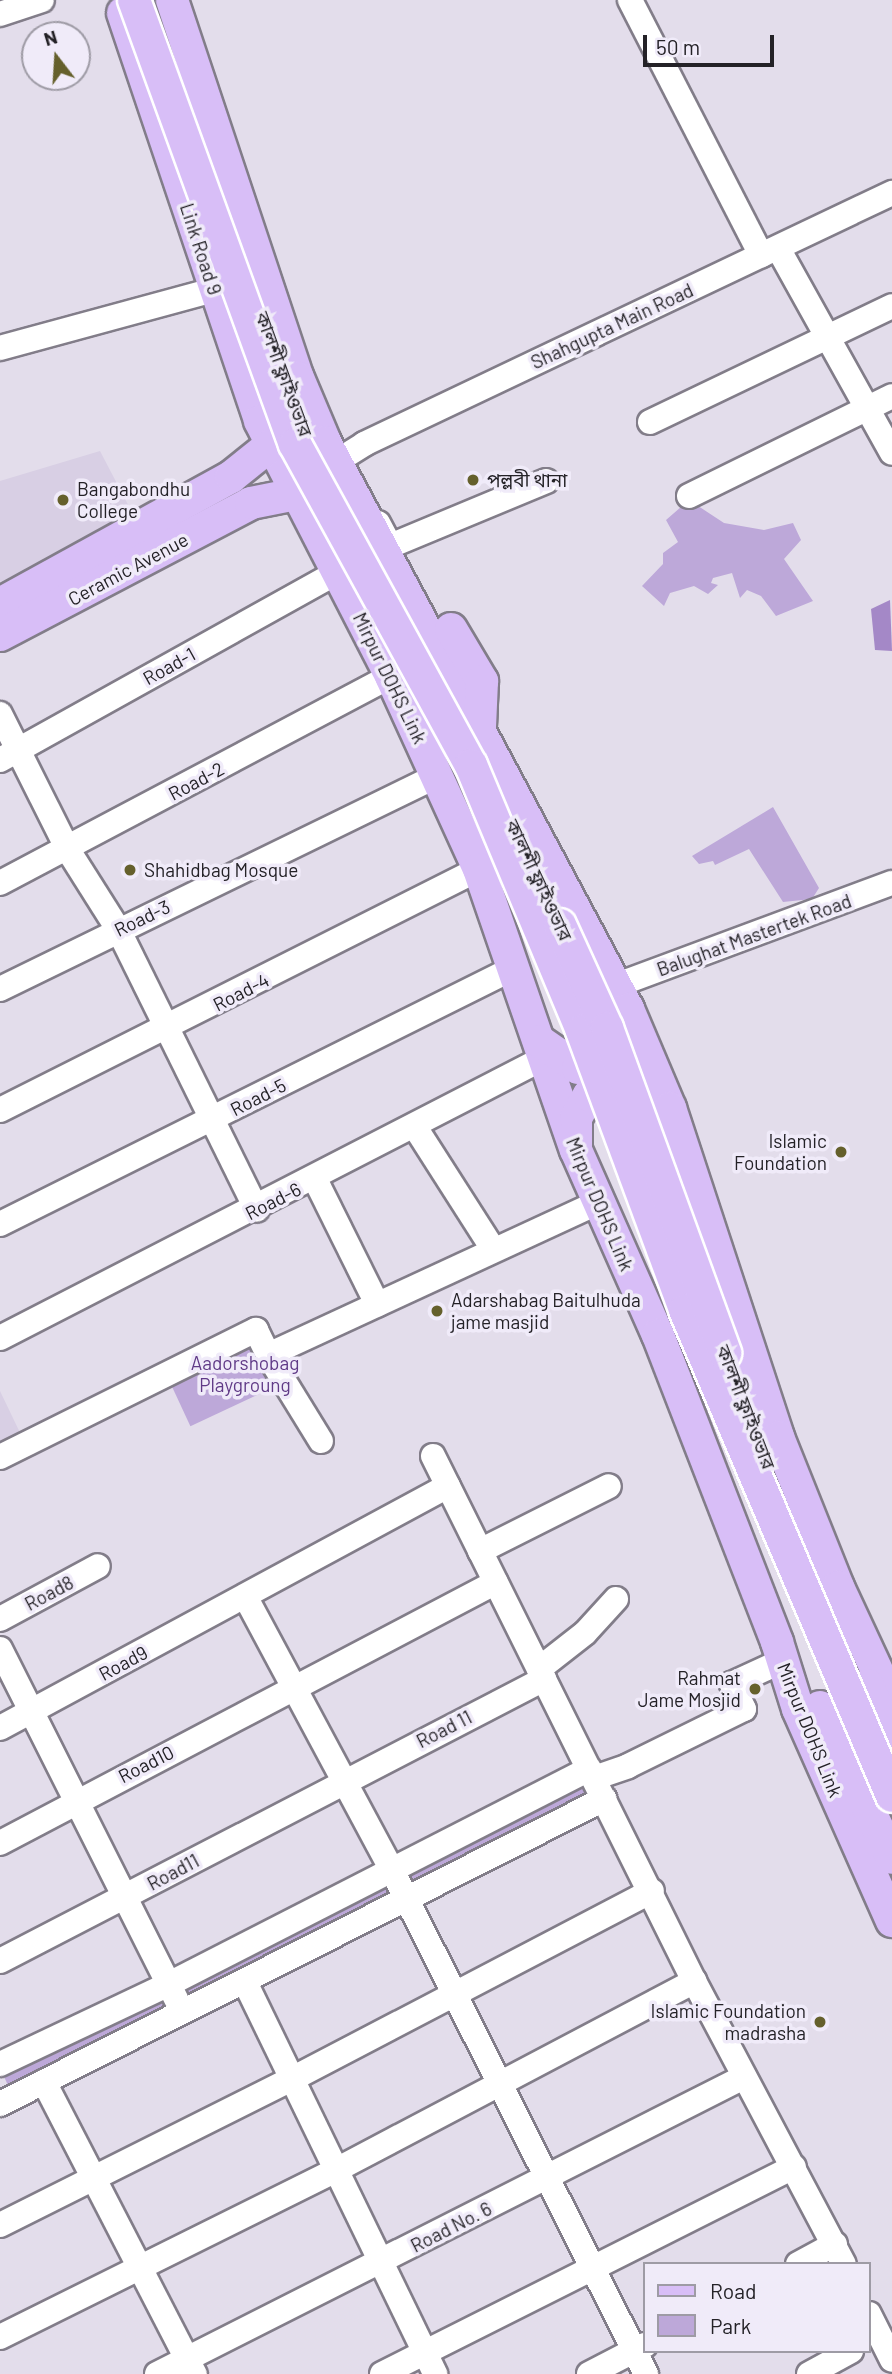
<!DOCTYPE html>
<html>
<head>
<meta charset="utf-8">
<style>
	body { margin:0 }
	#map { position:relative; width:892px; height:2374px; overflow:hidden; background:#e3ddeb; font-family:Barlow,"Noto Sans Bengali",sans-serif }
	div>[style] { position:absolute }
	.built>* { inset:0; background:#d8cfe4 }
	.green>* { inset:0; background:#bda8d9; transform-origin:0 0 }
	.water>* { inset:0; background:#a488c7 }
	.roads { filter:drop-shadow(2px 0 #827d89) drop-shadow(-2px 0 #827d89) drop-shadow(0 2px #827d89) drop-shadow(0 -2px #827d89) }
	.minor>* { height:24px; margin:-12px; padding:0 12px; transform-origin:12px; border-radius:12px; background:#fff }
	.major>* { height:32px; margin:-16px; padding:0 16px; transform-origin:16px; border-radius:16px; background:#d8bef7 }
	.bridges { filter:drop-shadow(2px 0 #fff) drop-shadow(-2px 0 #fff) drop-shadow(0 2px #fff) drop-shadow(0 -2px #fff) }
	.major-bridge>* { height:32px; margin:-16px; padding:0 16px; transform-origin:16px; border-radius:16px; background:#d8bef7 }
	.dots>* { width:19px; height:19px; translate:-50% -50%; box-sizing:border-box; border:4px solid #f0ebf9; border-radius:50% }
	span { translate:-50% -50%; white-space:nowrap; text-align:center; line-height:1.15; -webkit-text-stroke:7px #f0ebf9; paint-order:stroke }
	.street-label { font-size:19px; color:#242227 }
	.poi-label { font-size:19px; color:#242227 }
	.left { translate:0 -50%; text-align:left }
	.right { translate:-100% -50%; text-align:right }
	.park-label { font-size:19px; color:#603a87 }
	.legend { position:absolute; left:643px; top:2262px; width:228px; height:91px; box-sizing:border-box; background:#f0ebf9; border:2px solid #9e9ba5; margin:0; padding:9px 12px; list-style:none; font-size:21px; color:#242227 }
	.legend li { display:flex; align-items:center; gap:14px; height:35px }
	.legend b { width:35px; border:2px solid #9e9ba5 }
	.north { position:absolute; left:21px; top:21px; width:70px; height:70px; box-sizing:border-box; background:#f0ebf9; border:2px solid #9e9ba5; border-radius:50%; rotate:343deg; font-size:19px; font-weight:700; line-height:28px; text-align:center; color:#242227 }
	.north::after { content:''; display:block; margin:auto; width:24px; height:32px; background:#65602c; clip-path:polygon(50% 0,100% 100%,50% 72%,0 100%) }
	.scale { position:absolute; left:643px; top:35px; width:131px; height:32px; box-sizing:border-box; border:4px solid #242227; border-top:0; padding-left:9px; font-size:21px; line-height:24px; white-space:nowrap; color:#242227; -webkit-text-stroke:5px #f0ebf9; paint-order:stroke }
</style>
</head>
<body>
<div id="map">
	<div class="built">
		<div style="clip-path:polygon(100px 451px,135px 518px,0 582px,0 481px)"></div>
		<div style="clip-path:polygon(0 1391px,24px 1441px,0 1454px)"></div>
	</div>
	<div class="green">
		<div style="clip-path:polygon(689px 500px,724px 523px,764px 530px,793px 523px,801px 540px,784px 559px,813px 601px,776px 616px,761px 596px,747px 590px,740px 598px,732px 573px,713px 578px,711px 583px,718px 585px,708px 594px,694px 586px,670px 593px,664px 606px,642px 586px,663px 564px,663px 553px,678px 542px,666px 520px)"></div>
		<div style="clip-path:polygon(773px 807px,819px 888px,812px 899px,783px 902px,749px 849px,715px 865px,713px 861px,699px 864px,692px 856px)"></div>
		<div style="left:259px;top:1339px;width:50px;height:99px;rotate:65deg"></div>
		<div style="left:581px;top:1778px;width:21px;height:206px;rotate:61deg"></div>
		<div style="left:391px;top:1876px;width:20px;height:244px;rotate:63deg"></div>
		<div style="left:163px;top:1987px;width:29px;height:182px;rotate:65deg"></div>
	</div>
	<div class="water">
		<div style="clip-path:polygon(890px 600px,892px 651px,875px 650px,871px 609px)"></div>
	</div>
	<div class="roads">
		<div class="minor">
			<div style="left:630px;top:0;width:287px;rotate:62.8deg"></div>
			<div style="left:0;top:14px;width:44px;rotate:-18.4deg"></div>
			<div style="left:779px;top:250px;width:232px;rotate:60.9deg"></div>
			<div style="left:0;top:348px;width:222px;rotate:-15.2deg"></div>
			<div style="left:650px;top:422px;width:268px;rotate:-25.6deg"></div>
			<div style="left:334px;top:463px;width:36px;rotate:-32deg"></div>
			<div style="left:364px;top:444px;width:585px;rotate:-25.43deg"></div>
			<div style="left:689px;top:496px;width:226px;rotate:-26.2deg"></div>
			<div style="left:378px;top:523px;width:26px;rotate:62deg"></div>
			<div style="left:390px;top:546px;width:169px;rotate:-22.6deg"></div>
			<div style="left:0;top:714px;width:152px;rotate:63.4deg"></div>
			<div style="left:68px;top:850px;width:93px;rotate:57.7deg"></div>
			<div style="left:118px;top:929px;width:313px;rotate:63.7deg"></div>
			<div style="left:0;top:760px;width:387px;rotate:-29.1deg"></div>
			<div style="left:0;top:883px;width:442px;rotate:-27.9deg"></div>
			<div style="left:617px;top:985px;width:293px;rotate:-20.4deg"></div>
			<div style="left:0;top:989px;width:485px;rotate:-26deg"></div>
			<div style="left:0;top:1110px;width:536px;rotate:-26.71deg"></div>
			<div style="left:415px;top:1127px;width:145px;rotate:57.4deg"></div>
			<div style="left:315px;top:1179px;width:140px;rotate:63.6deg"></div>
			<div style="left:0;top:1224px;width:574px;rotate:-26.48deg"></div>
			<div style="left:0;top:1338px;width:612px;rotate:-27.24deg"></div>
			<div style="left:268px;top:1355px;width:101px;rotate:58.4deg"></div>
			<div style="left:433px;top:1456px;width:586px;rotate:63.57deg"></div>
			<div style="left:694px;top:1981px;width:320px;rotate:62.1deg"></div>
			<div style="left:0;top:1457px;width:286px;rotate:-26.4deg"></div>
			<div style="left:256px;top:1330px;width:28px;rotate:64deg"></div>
			<div style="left:268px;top:1355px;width:362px;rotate:-24.8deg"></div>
			<div style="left:480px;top:1551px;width:144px;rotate:-26.7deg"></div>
			<div style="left:246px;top:1598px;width:306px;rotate:61.8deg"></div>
			<div style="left:391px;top:1868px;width:567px;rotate:63.25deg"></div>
			<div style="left:0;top:1619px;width:111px;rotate:-28.4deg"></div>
			<div style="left:0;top:1649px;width:392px;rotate:63.3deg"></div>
			<div style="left:539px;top:1669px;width:58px;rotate:-38deg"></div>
			<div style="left:585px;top:1633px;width:46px;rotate:-47.6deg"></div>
			<div style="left:0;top:1728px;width:509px;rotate:-28.38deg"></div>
			<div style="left:594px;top:1778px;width:36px;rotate:-19deg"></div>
			<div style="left:628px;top:1766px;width:129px;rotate:-26.2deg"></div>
			<div style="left:744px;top:1709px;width:28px;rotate:-116deg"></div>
			<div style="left:732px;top:1684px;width:55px;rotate:-24.7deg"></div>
			<div style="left:0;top:1843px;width:560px;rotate:-27.75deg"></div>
			<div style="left:0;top:1961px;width:613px;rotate:-27.4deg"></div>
			<div style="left:245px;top:1982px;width:436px;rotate:64.1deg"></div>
			<div style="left:0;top:2064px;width:187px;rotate:-25.3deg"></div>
			<div style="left:169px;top:1984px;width:472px;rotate:-27.1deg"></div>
			<div style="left:44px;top:2082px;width:329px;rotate:62.7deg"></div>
			<div style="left:0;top:2104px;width:677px;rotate:-26.79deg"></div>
			<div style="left:0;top:2225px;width:326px;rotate:-26.6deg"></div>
			<div style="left:292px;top:2079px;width:406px;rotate:-27.6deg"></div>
			<div style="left:798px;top:2264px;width:42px;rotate:-28.4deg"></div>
			<div style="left:869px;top:2314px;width:51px;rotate:63.4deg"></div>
			<div style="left:0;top:2337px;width:377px;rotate:-26.4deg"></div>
			<div style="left:338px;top:2169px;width:403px;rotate:-27.8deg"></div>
			<div style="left:157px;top:2374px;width:658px;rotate:-26.84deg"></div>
			<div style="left:382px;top:2374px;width:461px;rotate:-26.7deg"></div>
			<div style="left:589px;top:2374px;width:63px;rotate:-27.4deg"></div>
			<div style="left:809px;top:2374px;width:48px;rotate:-28.7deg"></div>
		</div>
		<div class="major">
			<div style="left:172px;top:0;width:398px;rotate:71.6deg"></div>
			<div style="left:298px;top:378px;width:69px;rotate:67.1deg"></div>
			<div style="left:325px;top:442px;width:643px;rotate:61.88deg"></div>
			<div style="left:628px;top:1009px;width:108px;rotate:67deg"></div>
			<div style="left:670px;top:1108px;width:346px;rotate:71.8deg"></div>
			<div style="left:778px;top:1437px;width:162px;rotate:68.2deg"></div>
			<div style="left:838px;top:1587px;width:128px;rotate:65deg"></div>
			<div style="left:123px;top:13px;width:430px;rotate:71.4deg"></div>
			<div style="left:260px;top:421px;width:287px;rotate:62.8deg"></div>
			<div style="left:391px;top:676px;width:212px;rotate:65.5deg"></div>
			<div style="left:479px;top:869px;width:297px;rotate:71deg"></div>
			<div style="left:576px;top:1150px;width:202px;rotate:66.1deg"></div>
			<div style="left:658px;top:1335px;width:329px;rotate:68.8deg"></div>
			<div style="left:777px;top:1642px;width:70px;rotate:72.6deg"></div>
			<div style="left:798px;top:1709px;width:232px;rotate:66.1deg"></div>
			<div style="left:0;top:604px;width:264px;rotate:-28.8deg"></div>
			<div style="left:231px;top:477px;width:51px;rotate:-38.7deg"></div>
			<div style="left:451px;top:629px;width:61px;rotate:59.2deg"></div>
			<div style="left:482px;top:681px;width:45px;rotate:92.5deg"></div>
			<div style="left:0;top:635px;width:284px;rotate:-27.7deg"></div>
			<div style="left:251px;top:503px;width:46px;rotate:-11.3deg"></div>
			<div style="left:539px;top:1041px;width:47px;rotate:34.7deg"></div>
			<div style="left:578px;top:1068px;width:31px;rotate:-9deg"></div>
			<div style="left:609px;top:1063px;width:11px;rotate:-41deg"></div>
			<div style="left:576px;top:1145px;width:27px;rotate:-90deg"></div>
			<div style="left:576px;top:1118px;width:26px;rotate:-61deg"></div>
			<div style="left:589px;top:1095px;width:17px;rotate:-33deg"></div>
			<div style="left:603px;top:1086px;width:24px;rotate:-5deg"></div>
			<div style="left:868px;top:1685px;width:61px;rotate:66.8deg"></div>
			<div style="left:820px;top:1707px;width:167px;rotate:64.5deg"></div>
		</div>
	</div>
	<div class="bridges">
		<div class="major-bridge">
			<div style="left:134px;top:0;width:472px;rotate:70.1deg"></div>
			<div style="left:295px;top:444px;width:366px;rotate:61.3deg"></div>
			<div style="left:471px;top:765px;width:288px;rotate:67.3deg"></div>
			<div style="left:582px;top:1031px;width:297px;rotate:69.7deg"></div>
			<div style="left:685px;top:1310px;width:528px;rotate:66.93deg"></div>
			<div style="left:560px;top:925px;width:113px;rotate:65.5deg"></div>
			<div style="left:607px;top:1028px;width:346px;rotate:70deg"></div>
		</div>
	</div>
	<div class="dots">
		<div style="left:473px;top:480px;background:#65602c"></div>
		<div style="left:63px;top:500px;background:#65602c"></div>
		<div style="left:130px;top:870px;background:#65602c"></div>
		<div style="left:841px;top:1152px;background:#65602c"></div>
		<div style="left:437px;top:1311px;background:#65602c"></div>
		<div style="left:755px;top:1689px;background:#65602c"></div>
		<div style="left:820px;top:2022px;background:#65602c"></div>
	</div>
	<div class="street-label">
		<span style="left:201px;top:249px;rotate:72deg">Link Road 9</span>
		<span style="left:612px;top:326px;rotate:-25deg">Shahgupta Main Road</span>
		<span style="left:284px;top:374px;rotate:70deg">কালশী ফ্লাইওভার</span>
		<span style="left:128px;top:569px;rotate:-28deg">Ceramic Avenue</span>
		<span style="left:169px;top:666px;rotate:-29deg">Road-1</span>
		<span style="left:390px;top:678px;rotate:64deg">Mirpur DOHS Link</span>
		<span style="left:196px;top:781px;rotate:-28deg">Road-2</span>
		<span style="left:539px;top:880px;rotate:65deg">কালশী ফ্লাইওভার</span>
		<span style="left:142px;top:918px;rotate:-26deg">Road-3</span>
		<span style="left:754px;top:935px;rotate:-20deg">Balughat Mastertek Road</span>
		<span style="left:241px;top:992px;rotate:-27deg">Road-4</span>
		<span style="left:258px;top:1097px;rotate:-27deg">Road-5</span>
		<span style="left:273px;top:1201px;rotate:-27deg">Road-6</span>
		<span style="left:600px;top:1204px;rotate:67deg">Mirpur DOHS Link</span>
		<span style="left:746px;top:1407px;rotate:69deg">কালশী ফ্লাইওভার</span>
		<span style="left:49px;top:1593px;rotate:-28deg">Road8</span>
		<span style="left:123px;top:1663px;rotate:-28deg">Road9</span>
		<span style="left:444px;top:1729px;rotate:-27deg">Road 11</span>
		<span style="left:810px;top:1730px;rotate:68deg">Mirpur DOHS Link</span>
		<span style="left:146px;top:1764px;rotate:-27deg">Road10</span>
		<span style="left:173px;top:1872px;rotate:-28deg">Road11</span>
		<span style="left:451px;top:2227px;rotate:-27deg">Road No. 6</span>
	</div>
	<div class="poi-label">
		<span class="left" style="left:487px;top:480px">পল্লবী থানা</span>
		<span class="left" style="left:77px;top:500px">Bangabondhu<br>College</span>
		<span class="left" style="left:144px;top:870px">Shahidbag Mosque</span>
		<span class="right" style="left:827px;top:1152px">Islamic<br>Foundation</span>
		<span class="left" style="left:451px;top:1311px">Adarshabag Baitulhuda<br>jame masjid</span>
		<span class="right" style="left:741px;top:1689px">Rahmat<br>Jame Mosjid</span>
		<span class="right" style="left:806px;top:2022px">Islamic Foundation<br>madrasha</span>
	</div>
	<div class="park-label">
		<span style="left:245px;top:1374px">Aadorshobag<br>Playgroung</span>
	</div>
	<ul class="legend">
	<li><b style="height:9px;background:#d8bef7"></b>Road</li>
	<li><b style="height:19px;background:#bda8d9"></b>Park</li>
	</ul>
	<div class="north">N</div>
	<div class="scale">50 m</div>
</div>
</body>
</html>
